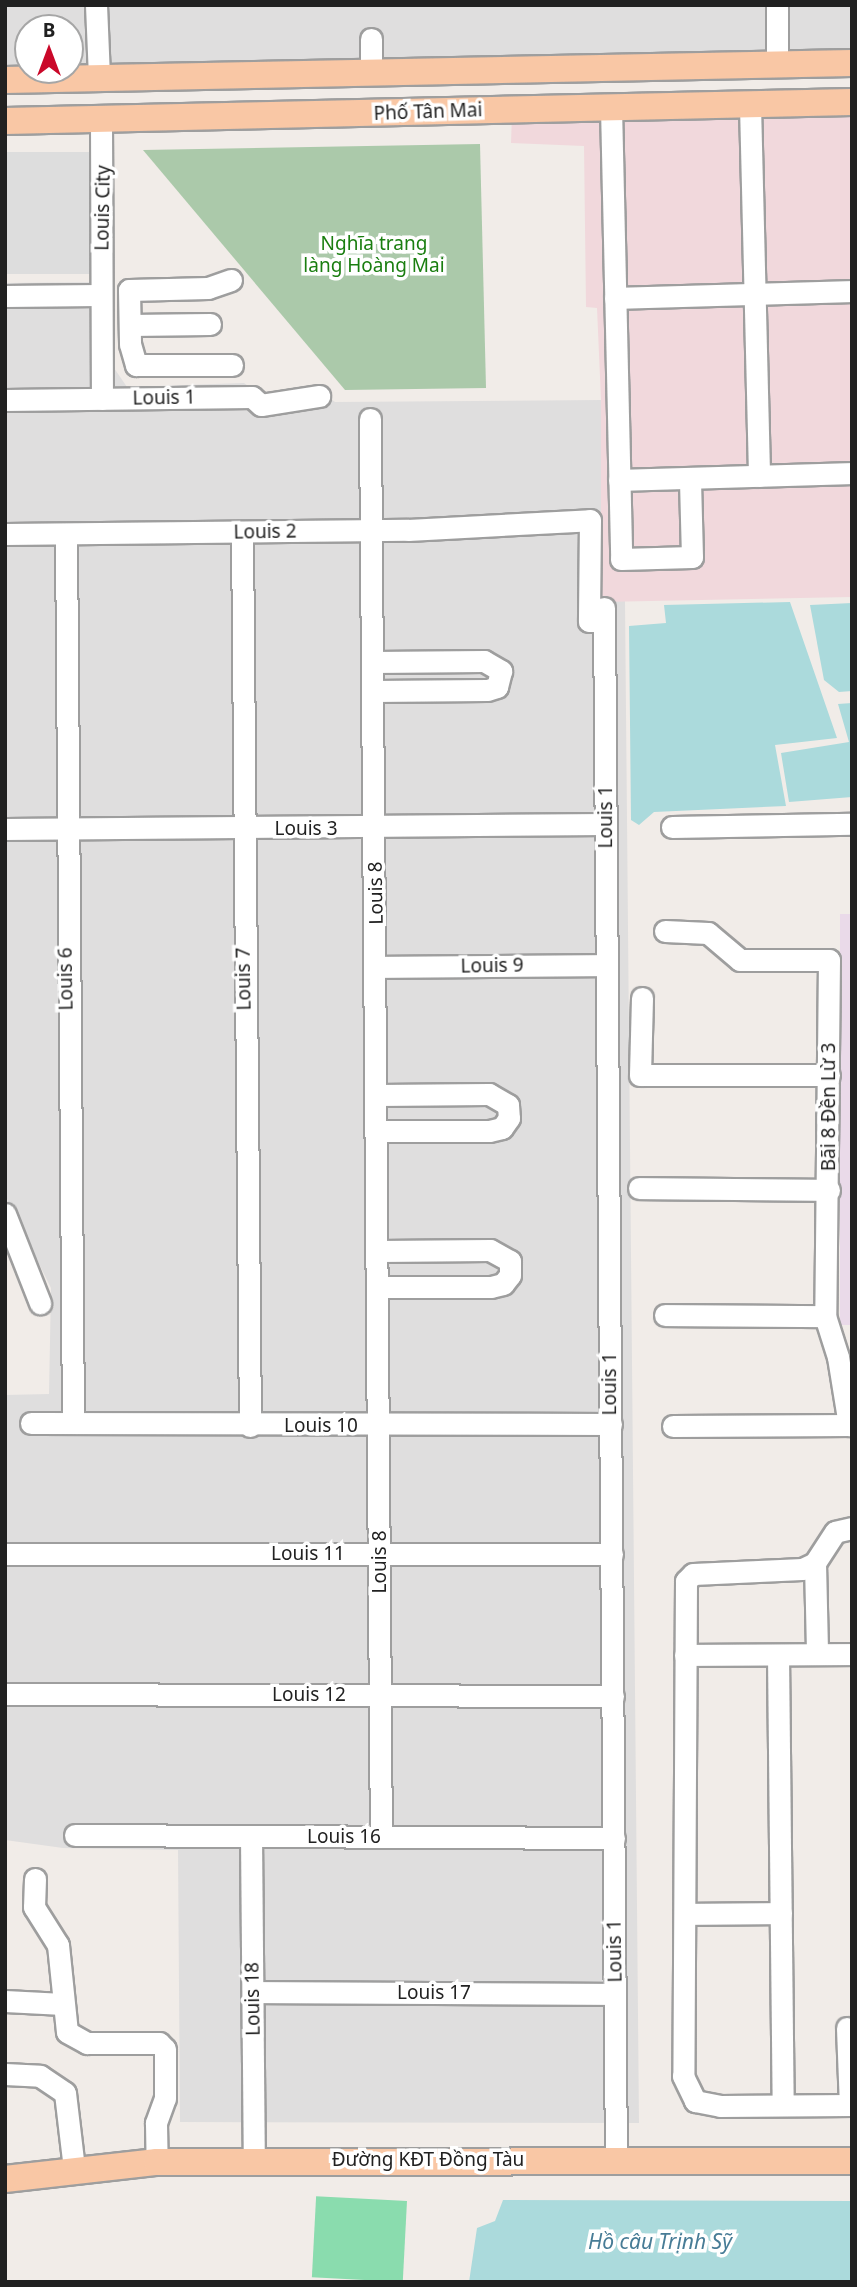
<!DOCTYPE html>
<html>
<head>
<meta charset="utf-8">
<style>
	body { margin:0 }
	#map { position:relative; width:857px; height:2287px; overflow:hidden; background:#f1ece8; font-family:"Noto Sans",sans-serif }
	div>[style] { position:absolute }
	.residential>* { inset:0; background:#dfdede }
	.commercial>* { inset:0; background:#f1d8dc }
	.industrial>* { inset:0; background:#eadae9; transform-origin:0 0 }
	.cemetery>* { inset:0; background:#abc9aa }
	.pitch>* { inset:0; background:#8adcae; transform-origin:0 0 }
	.parking>* { inset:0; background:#ddd; transform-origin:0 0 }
	.water>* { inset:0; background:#abdadc }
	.roads { filter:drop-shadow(2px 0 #9e9e9e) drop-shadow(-2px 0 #9e9e9e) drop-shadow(0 2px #9e9e9e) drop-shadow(0 -2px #9e9e9e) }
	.minor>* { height:21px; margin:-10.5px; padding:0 10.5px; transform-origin:10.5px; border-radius:10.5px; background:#fff }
	.major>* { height:26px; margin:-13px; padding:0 13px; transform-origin:13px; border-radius:13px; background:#f9c7a5 }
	span { translate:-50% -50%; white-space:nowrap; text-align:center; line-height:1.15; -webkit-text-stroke:7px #fff; paint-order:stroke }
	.street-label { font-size:19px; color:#212121 }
	.park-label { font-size:19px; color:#1a7e10 }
	.water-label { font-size:21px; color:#477c96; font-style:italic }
	.frame { position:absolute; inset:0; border:7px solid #212121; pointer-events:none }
	.north { position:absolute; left:14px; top:14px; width:70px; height:70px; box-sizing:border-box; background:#fff; border:2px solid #a6a6a6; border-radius:50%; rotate:0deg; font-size:19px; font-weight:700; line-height:28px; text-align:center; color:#212121 }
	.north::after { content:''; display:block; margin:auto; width:24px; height:32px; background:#ca0829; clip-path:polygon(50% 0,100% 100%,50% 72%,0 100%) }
</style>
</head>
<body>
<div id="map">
	<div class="residential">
		<div style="clip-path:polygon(evenodd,5px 5px,852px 5px,852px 52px,5px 72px,5px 5px,28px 28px,70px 28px,70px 70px,28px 70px,28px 28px)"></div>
		<div style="clip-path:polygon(113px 282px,114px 368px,127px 387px,244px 383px,268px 400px,311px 385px,335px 402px,601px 400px,601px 601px,625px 601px,639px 2123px,180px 2122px,178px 1850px,63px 1848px,5px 1840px,5px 1395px,49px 1394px,51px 1288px,5px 1195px,5px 283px)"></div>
	</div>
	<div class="commercial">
		<div style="clip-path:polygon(852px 104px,852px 597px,601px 602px,601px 400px,597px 308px,586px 307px,584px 146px,511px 143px,512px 114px)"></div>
	</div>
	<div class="industrial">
		<div style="left:840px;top:914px;width:12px;height:411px"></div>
	</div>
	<div class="cemetery">
		<div style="clip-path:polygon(480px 144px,486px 388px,345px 390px,143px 150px)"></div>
	</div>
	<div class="pitch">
		<div style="left:407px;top:2201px;width:81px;height:91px;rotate:93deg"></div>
	</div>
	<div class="parking">
		<div style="left:93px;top:152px;width:122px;height:88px;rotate:90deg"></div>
	</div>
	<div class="water">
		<div style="clip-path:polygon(790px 602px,837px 738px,775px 745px,786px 806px,654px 812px,639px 825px,631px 820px,629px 626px,666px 623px,664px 605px)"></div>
		<div style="clip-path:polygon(852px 603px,852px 691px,839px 692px,824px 680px,810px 605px)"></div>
		<div style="clip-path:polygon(852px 703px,852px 797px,789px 802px,781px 753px,849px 742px,838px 704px)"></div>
		<div style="clip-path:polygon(503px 2200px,852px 2201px,852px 2282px,469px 2282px,477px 2228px,495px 2221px)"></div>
	</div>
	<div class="roads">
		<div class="minor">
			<div style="left:96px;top:5px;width:73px;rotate:87.6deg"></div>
			<div style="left:777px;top:5px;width:59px;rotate:90deg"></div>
			<div style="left:371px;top:39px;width:33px;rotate:90deg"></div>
			<div style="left:750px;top:105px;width:371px;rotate:88.6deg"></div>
			<div style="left:611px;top:107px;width:452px;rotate:88.7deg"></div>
			<div style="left:621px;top:559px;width:71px;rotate:-1.6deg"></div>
			<div style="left:692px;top:557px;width:79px;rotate:-91.5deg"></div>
			<div style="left:101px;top:120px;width:279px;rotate:89.8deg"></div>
			<div style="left:231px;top:280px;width:24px;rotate:161deg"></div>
			<div style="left:208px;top:288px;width:79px;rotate:178.5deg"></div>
			<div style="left:129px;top:290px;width:54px;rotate:88.9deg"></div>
			<div style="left:130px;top:344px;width:22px;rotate:74deg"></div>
			<div style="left:136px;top:365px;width:96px"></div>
			<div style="left:5px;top:296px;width:94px;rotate:-0.6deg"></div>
			<div style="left:615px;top:298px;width:237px;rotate:-1.7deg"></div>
			<div style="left:130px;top:325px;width:80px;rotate:-0.7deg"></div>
			<div style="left:5px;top:400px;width:247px;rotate:-0.7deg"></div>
			<div style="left:252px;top:397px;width:12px;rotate:42deg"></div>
			<div style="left:261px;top:405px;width:59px;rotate:-8.8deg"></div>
			<div style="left:370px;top:419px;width:1418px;rotate:89.56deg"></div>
			<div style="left:619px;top:480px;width:233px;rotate:-1.7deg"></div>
			<div style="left:242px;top:532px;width:894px;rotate:89.49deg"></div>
			<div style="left:5px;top:534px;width:403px;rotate:-0.6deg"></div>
			<div style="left:408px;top:530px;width:182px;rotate:-3.1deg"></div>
			<div style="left:590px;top:520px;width:101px;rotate:90.6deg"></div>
			<div style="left:589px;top:621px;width:15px"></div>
			<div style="left:66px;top:534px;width:889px;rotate:89.55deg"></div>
			<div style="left:604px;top:608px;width:1552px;rotate:89.56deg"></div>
			<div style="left:374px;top:662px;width:110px;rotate:-0.5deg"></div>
			<div style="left:484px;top:661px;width:20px;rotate:30deg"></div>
			<div style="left:501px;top:671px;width:16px;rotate:104deg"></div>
			<div style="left:497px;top:687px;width:10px;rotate:163deg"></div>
			<div style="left:487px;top:690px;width:113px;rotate:179.5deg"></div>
			<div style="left:672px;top:827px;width:180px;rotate:-1deg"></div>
			<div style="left:5px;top:829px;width:601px;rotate:-0.48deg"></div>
			<div style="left:665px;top:931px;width:43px;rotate:2.7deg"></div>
			<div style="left:708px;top:933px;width:42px;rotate:40.2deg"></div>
			<div style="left:740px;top:960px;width:89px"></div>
			<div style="left:829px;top:960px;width:356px;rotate:90.6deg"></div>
			<div style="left:825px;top:1316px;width:43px;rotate:72.4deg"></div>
			<div style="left:838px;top:1357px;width:69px;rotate:80.8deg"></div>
			<div style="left:377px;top:967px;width:230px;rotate:-0.5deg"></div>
			<div style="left:642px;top:998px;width:77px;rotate:91.5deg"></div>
			<div style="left:640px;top:1075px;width:189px"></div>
			<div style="left:378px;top:1095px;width:111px;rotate:-0.5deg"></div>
			<div style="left:489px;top:1094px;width:22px;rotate:30deg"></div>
			<div style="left:508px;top:1105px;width:13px;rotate:86deg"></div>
			<div style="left:509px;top:1118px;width:12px;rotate:125deg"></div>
			<div style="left:502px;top:1128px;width:13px;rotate:167deg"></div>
			<div style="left:489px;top:1131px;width:111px;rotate:180deg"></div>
			<div style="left:639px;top:1188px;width:190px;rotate:0.6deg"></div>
			<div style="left:5px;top:1214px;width:96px;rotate:68.5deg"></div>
			<div style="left:380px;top:1251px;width:110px;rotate:-0.5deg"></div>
			<div style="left:490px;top:1250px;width:23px;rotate:29deg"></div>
			<div style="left:510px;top:1261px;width:14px;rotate:90deg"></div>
			<div style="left:510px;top:1275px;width:11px;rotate:128deg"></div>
			<div style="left:503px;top:1284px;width:12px;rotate:166deg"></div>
			<div style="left:491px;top:1287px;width:111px;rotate:180deg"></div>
			<div style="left:665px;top:1315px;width:160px;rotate:0.4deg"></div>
			<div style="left:31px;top:1423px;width:580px;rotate:0.1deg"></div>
			<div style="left:673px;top:1426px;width:179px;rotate:-0.3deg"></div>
			<div style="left:852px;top:1528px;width:17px;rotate:167deg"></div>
			<div style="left:835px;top:1532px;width:37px;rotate:123deg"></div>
			<div style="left:815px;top:1563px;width:14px;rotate:155deg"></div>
			<div style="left:802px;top:1569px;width:109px;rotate:177.4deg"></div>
			<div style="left:693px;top:1574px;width:10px;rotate:135deg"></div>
			<div style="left:686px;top:1581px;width:495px;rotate:90.3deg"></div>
			<div style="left:683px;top:2076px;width:28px;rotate:64deg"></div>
			<div style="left:695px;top:2101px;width:25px;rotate:11deg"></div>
			<div style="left:720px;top:2106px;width:132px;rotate:-0.4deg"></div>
			<div style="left:5px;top:1554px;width:607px"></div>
			<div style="left:815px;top:1563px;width:91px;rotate:88.7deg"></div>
			<div style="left:685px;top:1655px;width:167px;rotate:-0.3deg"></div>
			<div style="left:778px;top:1655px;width:450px;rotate:89.4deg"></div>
			<div style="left:5px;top:1694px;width:608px;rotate:0.19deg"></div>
			<div style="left:75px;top:1835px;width:539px;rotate:0.32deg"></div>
			<div style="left:251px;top:1836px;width:325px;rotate:89.5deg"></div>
			<div style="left:35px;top:1879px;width:28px;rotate:92deg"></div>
			<div style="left:34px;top:1907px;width:45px;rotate:57.7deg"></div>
			<div style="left:58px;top:1945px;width:87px;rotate:84.1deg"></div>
			<div style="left:67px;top:2032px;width:23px;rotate:29deg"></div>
			<div style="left:87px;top:2043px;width:72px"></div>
			<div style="left:159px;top:2043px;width:8px;rotate:45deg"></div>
			<div style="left:165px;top:2049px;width:49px;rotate:90deg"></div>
			<div style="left:165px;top:2098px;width:27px;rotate:110deg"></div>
			<div style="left:156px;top:2123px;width:39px;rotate:89deg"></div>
			<div style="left:685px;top:1914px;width:96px;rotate:-0.6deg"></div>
			<div style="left:253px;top:1992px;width:362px;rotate:0.3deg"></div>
			<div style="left:5px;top:2001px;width:58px;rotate:3deg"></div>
			<div style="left:847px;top:2028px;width:77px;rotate:87.8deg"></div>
			<div style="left:5px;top:2074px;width:35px;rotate:3deg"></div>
			<div style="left:40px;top:2076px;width:30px;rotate:34deg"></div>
			<div style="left:65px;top:2093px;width:76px;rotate:83.2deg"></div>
		</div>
		<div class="major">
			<div style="left:5px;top:80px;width:847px;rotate:-1.15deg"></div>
			<div style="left:5px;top:121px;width:847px;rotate:-1.29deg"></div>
			<div style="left:5px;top:2179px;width:153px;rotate:-6.4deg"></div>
			<div style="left:157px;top:2162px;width:695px;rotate:-0.08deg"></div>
		</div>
	</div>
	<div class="street-label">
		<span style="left:428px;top:112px;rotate:-2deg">Phố Tân Mai</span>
		<span style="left:103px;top:208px;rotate:-89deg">Louis City</span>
		<span style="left:164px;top:398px;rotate:-1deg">Louis 1</span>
		<span style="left:265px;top:532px;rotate:-1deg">Louis 2</span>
		<span style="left:606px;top:817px;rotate:-90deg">Louis 1</span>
		<span style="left:306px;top:829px">Louis 3</span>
		<span style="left:376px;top:893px;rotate:-91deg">Louis 8</span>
		<span style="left:492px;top:966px;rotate:-1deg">Louis 9</span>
		<span style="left:66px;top:979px;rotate:-91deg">Louis 6</span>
		<span style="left:244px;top:979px;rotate:-91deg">Louis 7</span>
		<span style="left:829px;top:1107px;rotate:-90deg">Bãi 8 Đền Lừ 3</span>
		<span style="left:610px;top:1384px;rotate:-90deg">Louis 1</span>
		<span style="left:321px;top:1426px">Louis 10</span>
		<span style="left:308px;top:1554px">Louis 11</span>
		<span style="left:380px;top:1562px;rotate:-90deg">Louis 8</span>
		<span style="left:309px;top:1695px">Louis 12</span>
		<span style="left:344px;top:1837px">Louis 16</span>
		<span style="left:615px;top:1951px;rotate:-91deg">Louis 1</span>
		<span style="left:434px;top:1993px">Louis 17</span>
		<span style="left:253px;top:1999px;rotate:-91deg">Louis 18</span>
		<span style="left:428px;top:2160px">Đường KĐT Đồng Tàu</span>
	</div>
	<div class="park-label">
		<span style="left:374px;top:255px">Nghĩa trang<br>làng Hoàng Mai</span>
	</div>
	<div class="water-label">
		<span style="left:660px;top:2241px">Hồ câu Trịnh Sỹ</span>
	</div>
	<div class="frame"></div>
	<div class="north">B</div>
</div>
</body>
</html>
